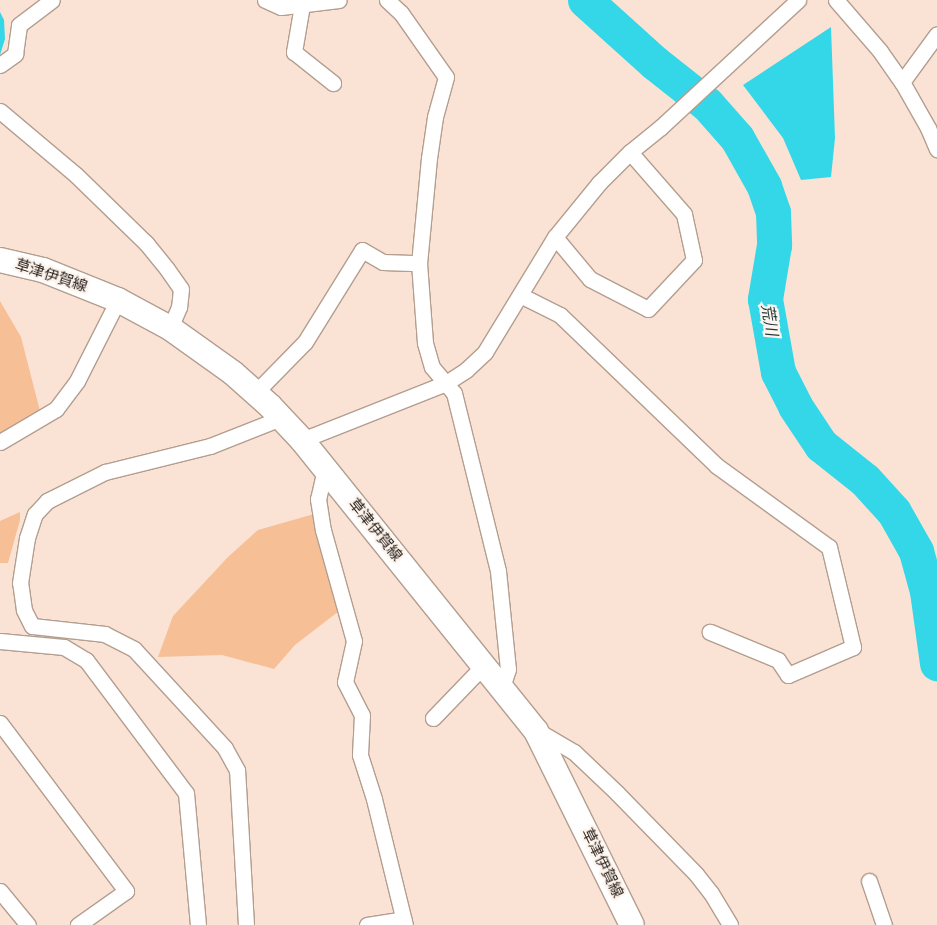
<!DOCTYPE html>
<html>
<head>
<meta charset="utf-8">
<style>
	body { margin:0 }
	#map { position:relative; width:937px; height:925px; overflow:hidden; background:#fae3d4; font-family:"Varela Round","Noto Sans JP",sans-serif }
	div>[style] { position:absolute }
	.green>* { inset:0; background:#f7bf95 }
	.water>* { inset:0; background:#33d7e7 }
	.river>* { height:35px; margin:-17.5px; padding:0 17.5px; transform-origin:17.5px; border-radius:17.5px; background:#33d7e7 }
	.roads { filter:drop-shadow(1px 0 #b39e8f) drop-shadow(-1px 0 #b39e8f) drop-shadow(0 1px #b39e8f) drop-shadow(0 -1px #b39e8f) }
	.minor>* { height:15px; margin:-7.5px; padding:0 7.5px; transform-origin:7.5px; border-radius:7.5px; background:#fff }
	.primary>* { height:24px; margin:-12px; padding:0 12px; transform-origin:12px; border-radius:12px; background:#fff }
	span { translate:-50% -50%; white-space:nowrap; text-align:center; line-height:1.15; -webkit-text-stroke:4.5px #fdf4ed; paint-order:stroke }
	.street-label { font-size:15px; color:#2a211c }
	.water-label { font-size:16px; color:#1c3638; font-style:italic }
</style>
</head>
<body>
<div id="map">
	<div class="green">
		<div style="clip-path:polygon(0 301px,21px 337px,40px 411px,0 434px)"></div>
		<div style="clip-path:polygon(20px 512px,20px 520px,8px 563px,0 563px,0 521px)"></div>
		<div style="clip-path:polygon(314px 514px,339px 611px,295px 645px,274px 669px,222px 655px,158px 657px,173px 616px,228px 557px,258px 530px)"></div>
	</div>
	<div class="water">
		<div style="clip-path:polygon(0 12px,4px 20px,5px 39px,0 55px)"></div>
		<div style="clip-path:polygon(831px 27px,835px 138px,831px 177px,801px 180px,783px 138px,743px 85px)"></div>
	</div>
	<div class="river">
		<div style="left:585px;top:0;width:94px;rotate:42deg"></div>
		<div style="left:655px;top:63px;width:66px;rotate:38.3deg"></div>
		<div style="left:707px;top:104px;width:45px;rotate:48.6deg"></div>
		<div style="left:737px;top:138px;width:55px;rotate:60.6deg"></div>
		<div style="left:764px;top:186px;width:28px;rotate:71deg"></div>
		<div style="left:773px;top:212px;width:33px;rotate:88deg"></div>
		<div style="left:774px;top:245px;width:55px;rotate:99.5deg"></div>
		<div style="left:765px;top:299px;width:74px;rotate:79.9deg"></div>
		<div style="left:778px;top:372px;width:38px;rotate:63deg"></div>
		<div style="left:795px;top:406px;width:47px;rotate:56.3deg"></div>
		<div style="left:821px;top:445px;width:56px;rotate:38.5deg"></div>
		<div style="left:865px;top:480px;width:43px;rotate:47.8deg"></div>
		<div style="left:894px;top:512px;width:45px;rotate:60.6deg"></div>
		<div style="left:916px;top:551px;width:41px;rotate:74.6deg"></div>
		<div style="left:927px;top:591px;width:73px;rotate:82.1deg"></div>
	</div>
	<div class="roads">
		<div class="minor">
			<div style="left:265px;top:0;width:17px;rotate:24deg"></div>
			<div style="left:281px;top:7px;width:58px;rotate:-6.9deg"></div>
			<div style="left:387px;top:0;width:19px;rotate:43deg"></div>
			<div style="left:401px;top:13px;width:78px;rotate:54.9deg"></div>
			<div style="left:446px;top:77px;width:41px;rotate:105.4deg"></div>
			<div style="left:435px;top:117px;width:41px;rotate:98.3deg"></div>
			<div style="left:429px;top:158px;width:105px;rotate:95.4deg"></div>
			<div style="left:419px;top:263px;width:80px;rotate:85.7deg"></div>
			<div style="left:425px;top:343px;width:25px;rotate:74deg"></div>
			<div style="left:432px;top:367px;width:34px;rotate:50deg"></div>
			<div style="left:454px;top:393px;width:183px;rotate:76.1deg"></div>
			<div style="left:498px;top:571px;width:99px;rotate:84.2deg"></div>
			<div style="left:508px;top:669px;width:19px;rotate:108deg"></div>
			<div style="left:836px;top:0;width:67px;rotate:49.2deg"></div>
			<div style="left:880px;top:51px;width:38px;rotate:55deg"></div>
			<div style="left:902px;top:82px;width:53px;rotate:60.5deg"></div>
			<div style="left:928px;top:128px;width:23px;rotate:67deg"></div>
			<div style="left:302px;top:5px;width:48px;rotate:99.7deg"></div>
			<div style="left:294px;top:52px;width:50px;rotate:38.5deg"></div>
			<div style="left:0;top:65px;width:19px;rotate:-36deg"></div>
			<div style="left:15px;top:54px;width:29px;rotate:-82deg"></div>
			<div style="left:19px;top:25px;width:41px;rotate:-37.1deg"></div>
			<div style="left:902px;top:82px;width:59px;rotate:-53.9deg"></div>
			<div style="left:0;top:111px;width:99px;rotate:40.1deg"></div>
			<div style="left:76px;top:175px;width:98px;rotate:44.2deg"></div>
			<div style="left:146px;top:243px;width:33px;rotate:51deg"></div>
			<div style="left:167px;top:269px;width:24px;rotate:55deg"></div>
			<div style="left:181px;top:289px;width:18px;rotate:96deg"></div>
			<div style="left:179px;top:307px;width:23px;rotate:113deg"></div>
			<div style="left:555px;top:237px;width:55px;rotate:50.2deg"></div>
			<div style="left:590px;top:279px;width:65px;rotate:27.3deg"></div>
			<div style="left:648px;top:309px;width:67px;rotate:-46.8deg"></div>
			<div style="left:694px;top:260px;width:47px;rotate:-102.3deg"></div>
			<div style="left:684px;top:214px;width:82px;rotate:-131.1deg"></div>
			<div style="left:520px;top:295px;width:45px;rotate:26.6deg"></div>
			<div style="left:560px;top:315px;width:218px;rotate:43.9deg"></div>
			<div style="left:717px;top:466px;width:138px;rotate:35.9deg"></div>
			<div style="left:829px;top:547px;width:103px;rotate:76.5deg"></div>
			<div style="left:853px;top:647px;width:71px;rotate:156.7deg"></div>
			<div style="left:788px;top:675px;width:18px;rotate:-124deg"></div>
			<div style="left:778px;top:660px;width:74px;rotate:-157.6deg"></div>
			<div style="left:255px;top:393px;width:71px;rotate:-45.6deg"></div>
			<div style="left:305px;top:342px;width:108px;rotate:-58.2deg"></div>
			<div style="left:362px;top:250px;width:24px;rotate:30deg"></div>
			<div style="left:383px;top:262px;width:36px;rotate:2deg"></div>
			<div style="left:302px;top:440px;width:155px;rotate:-21.6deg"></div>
			<div style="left:446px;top:383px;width:24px;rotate:-33deg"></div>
			<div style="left:466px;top:370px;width:26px;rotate:-43deg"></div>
			<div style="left:485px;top:352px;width:135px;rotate:-58.7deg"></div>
			<div style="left:555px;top:237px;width:70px;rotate:-50.8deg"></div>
			<div style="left:599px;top:183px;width:44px;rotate:-45deg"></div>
			<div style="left:630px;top:152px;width:40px;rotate:-39deg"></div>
			<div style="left:661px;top:127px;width:187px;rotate:-42.8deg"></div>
			<div style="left:0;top:442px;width:65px;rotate:-30.5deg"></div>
			<div style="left:56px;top:409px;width:35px;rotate:-53deg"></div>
			<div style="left:77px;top:381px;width:91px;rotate:-63.2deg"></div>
			<div style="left:325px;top:469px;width:31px;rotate:103deg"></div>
			<div style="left:318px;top:499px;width:31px;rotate:81deg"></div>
			<div style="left:323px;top:530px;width:115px;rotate:74.4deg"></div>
			<div style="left:354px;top:641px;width:42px;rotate:102.4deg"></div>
			<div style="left:345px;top:682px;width:37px;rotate:63deg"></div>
			<div style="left:362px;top:715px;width:40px;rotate:92.9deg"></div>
			<div style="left:360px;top:755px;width:46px;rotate:72.3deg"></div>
			<div style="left:374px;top:799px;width:130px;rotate:76.2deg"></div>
			<div style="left:0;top:641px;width:64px;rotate:5.4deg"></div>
			<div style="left:64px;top:647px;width:26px;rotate:31deg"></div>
			<div style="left:86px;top:660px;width:166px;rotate:53.1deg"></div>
			<div style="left:186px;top:793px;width:133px;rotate:84.8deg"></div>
			<div style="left:433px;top:718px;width:74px;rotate:-46.1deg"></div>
			<div style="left:0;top:723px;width:210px;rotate:53.1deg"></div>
			<div style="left:126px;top:891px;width:59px;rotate:144.7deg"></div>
			<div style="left:538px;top:731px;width:42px;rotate:30.3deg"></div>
			<div style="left:574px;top:752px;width:59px;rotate:43.6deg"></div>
			<div style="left:617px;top:793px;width:113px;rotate:45.7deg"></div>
			<div style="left:696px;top:874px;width:24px;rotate:52deg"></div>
			<div style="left:711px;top:893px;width:37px;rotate:59deg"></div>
			<div style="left:869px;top:881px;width:46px;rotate:71.2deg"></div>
			<div style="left:0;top:891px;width:44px;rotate:50.5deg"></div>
			<div style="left:246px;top:925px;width:155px;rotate:-93.3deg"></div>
			<div style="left:237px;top:770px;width:25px;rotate:-119deg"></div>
			<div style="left:225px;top:748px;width:134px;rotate:-132.6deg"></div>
			<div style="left:134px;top:649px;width:33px;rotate:-153deg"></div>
			<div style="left:105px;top:634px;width:73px;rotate:-173.7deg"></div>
			<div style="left:32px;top:626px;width:18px;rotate:-117deg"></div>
			<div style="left:24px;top:610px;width:27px;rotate:-98deg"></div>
			<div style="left:20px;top:583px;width:46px;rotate:-81.2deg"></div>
			<div style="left:27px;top:538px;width:25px;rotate:-72deg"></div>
			<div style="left:35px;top:514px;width:18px;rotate:-47deg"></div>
			<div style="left:47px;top:501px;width:65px;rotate:-26.6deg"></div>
			<div style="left:105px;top:472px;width:108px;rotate:-13.9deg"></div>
			<div style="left:210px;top:446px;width:76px;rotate:-21.5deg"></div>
			<div style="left:367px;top:925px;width:37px;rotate:-9deg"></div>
		</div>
		<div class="primary">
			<div style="left:0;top:260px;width:44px;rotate:13.1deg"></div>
			<div style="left:43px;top:270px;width:81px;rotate:21.8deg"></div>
			<div style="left:118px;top:300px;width:59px;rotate:28.3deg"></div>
			<div style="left:170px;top:328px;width:77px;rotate:35.5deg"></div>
			<div style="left:233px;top:373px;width:50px;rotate:41.7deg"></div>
			<div style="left:270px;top:406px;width:47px;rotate:46.7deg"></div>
			<div style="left:302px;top:440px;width:373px;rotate:51.2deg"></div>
			<div style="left:536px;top:731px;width:216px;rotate:63.7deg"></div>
		</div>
	</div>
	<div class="street-label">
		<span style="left:51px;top:276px;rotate:18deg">草津伊賀線</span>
		<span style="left:375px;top:530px;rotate:51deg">草津伊賀線</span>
		<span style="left:602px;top:863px;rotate:64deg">草津伊賀線</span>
	</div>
	<div class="water-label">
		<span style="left:769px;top:320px;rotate:81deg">荒川</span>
	</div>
</div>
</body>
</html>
